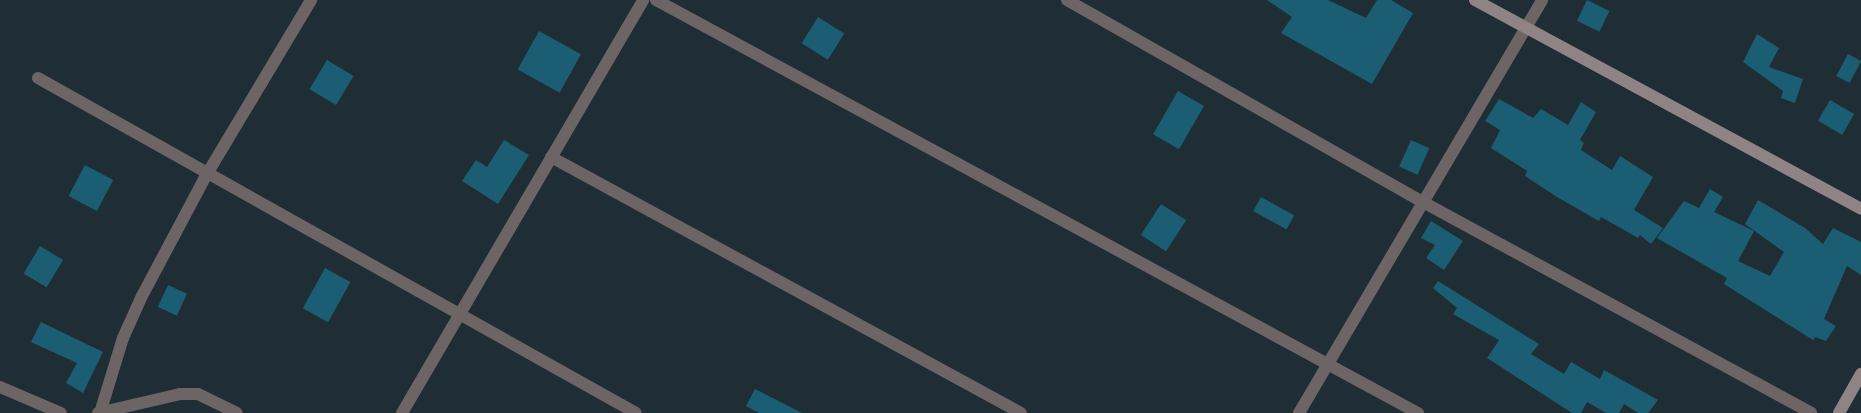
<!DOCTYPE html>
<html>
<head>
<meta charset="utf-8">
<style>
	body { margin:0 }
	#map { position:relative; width:1861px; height:413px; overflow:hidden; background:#1f2e34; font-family:"Noto Serif",serif }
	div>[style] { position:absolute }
	.building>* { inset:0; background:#1b5d73; transform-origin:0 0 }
	.street>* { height:12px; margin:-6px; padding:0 6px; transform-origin:6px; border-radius:6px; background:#6c6465 }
	.secondary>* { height:12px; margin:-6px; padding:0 6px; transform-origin:6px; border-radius:6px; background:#908385 }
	span { translate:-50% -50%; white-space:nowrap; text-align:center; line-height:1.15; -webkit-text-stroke:4px #1f2e34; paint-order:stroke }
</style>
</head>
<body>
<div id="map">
	<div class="building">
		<div style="clip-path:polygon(1267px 0,1328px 0,1366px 18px,1377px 0,1391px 0,1413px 13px,1372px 84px,1281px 33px,1292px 17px)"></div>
		<div style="left:1587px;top:0;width:25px;height:23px;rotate:26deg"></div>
		<div style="left:818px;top:17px;width:31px;height:31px;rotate:32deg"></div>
		<div style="left:539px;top:31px;width:48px;height:44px;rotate:29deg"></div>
		<div style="clip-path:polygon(1757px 34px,1779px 48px,1769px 67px,1803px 79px,1795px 103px,1781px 98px,1783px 91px,1743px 62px)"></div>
		<div style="left:1848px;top:54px;width:15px;height:25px;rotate:28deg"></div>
		<div style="left:327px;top:60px;width:31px;height:34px;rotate:31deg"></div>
		<div style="left:1178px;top:91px;width:30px;height:50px;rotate:30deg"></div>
		<div style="clip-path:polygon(1499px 99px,1533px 118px,1541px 109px,1568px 125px,1581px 102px,1596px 112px,1580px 140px,1584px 143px,1581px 150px,1612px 170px,1620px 156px,1653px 177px,1634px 210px,1663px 228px,1651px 244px,1640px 235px,1638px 238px,1601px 217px,1599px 221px,1557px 197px,1525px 176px,1527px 171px,1491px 148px,1500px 130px,1485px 121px)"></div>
		<div style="left:1830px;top:100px;width:28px;height:24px;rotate:30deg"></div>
		<div style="clip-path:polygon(504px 140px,529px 155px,498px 204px,462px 181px,476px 160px,487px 167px)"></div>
		<div style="left:1411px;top:140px;width:20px;height:29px;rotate:24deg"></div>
		<div style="left:85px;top:165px;width:32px;height:35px;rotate:28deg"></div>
		<div style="clip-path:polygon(1710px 189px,1723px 197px,1714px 212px,1754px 231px,1738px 261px,1770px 276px,1784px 252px,1745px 224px,1758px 200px,1805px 228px,1823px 244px,1833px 228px,1861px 242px,1861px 275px,1847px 266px,1824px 319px,1836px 326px,1826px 341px,1815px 337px,1813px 340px,1724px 284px,1727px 278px,1657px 238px,1684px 201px,1699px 208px)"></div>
		<div style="left:1261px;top:197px;width:38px;height:16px;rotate:29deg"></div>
		<div style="left:1161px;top:204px;width:30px;height:37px;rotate:33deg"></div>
		<div style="clip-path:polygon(1431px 221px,1463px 241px,1444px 270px,1426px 258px,1435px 245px,1421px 238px)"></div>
		<div style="left:40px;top:246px;width:27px;height:32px;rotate:31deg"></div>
		<div style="left:325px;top:268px;width:29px;height:46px;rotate:29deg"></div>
		<div style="clip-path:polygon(1438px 281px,1539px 344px,1531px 354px,1564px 374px,1571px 362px,1600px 379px,1604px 370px,1658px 400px,1648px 413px,1638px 413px,1624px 404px,1619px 413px,1606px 413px,1587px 402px,1581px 413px,1572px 413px,1487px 358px,1499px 340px,1453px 314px,1457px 308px,1433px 288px)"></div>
		<div style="left:168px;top:285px;width:21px;height:24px;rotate:25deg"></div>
		<div style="clip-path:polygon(41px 322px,103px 352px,83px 393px,66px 383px,77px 363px,31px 342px)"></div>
		<div style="clip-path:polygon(755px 389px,802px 413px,759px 413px,746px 406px)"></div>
	</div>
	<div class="street">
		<div style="left:656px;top:0;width:867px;rotate:28.46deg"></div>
		<div style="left:1067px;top:0;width:407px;rotate:29.6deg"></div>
		<div style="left:1421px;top:201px;width:444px;rotate:28.5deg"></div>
		<div style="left:38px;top:78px;width:685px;rotate:29.26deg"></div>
		<div style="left:551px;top:157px;width:535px;rotate:28.58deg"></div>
		<div style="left:0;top:387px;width:66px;rotate:23.1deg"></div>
		<div style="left:98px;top:413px;width:84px;rotate:-13deg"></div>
		<div style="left:180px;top:394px;width:18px"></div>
		<div style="left:198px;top:394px;width:43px;rotate:26deg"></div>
		<div style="left:100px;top:413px;width:78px;rotate:-73deg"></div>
		<div style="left:123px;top:338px;width:46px;rotate:-65.7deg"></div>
		<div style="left:142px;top:296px;width:138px;rotate:-62deg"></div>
		<div style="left:207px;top:174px;width:203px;rotate:-59.1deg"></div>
		<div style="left:402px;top:413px;width:478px;rotate:-59.7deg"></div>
		<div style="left:1299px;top:413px;width:479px;rotate:-59.5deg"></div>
	</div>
	<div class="secondary">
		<div style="left:1475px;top:0;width:439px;rotate:28.4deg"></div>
		<div style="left:1839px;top:413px;width:45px;rotate:-60.6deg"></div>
	</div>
</div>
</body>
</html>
